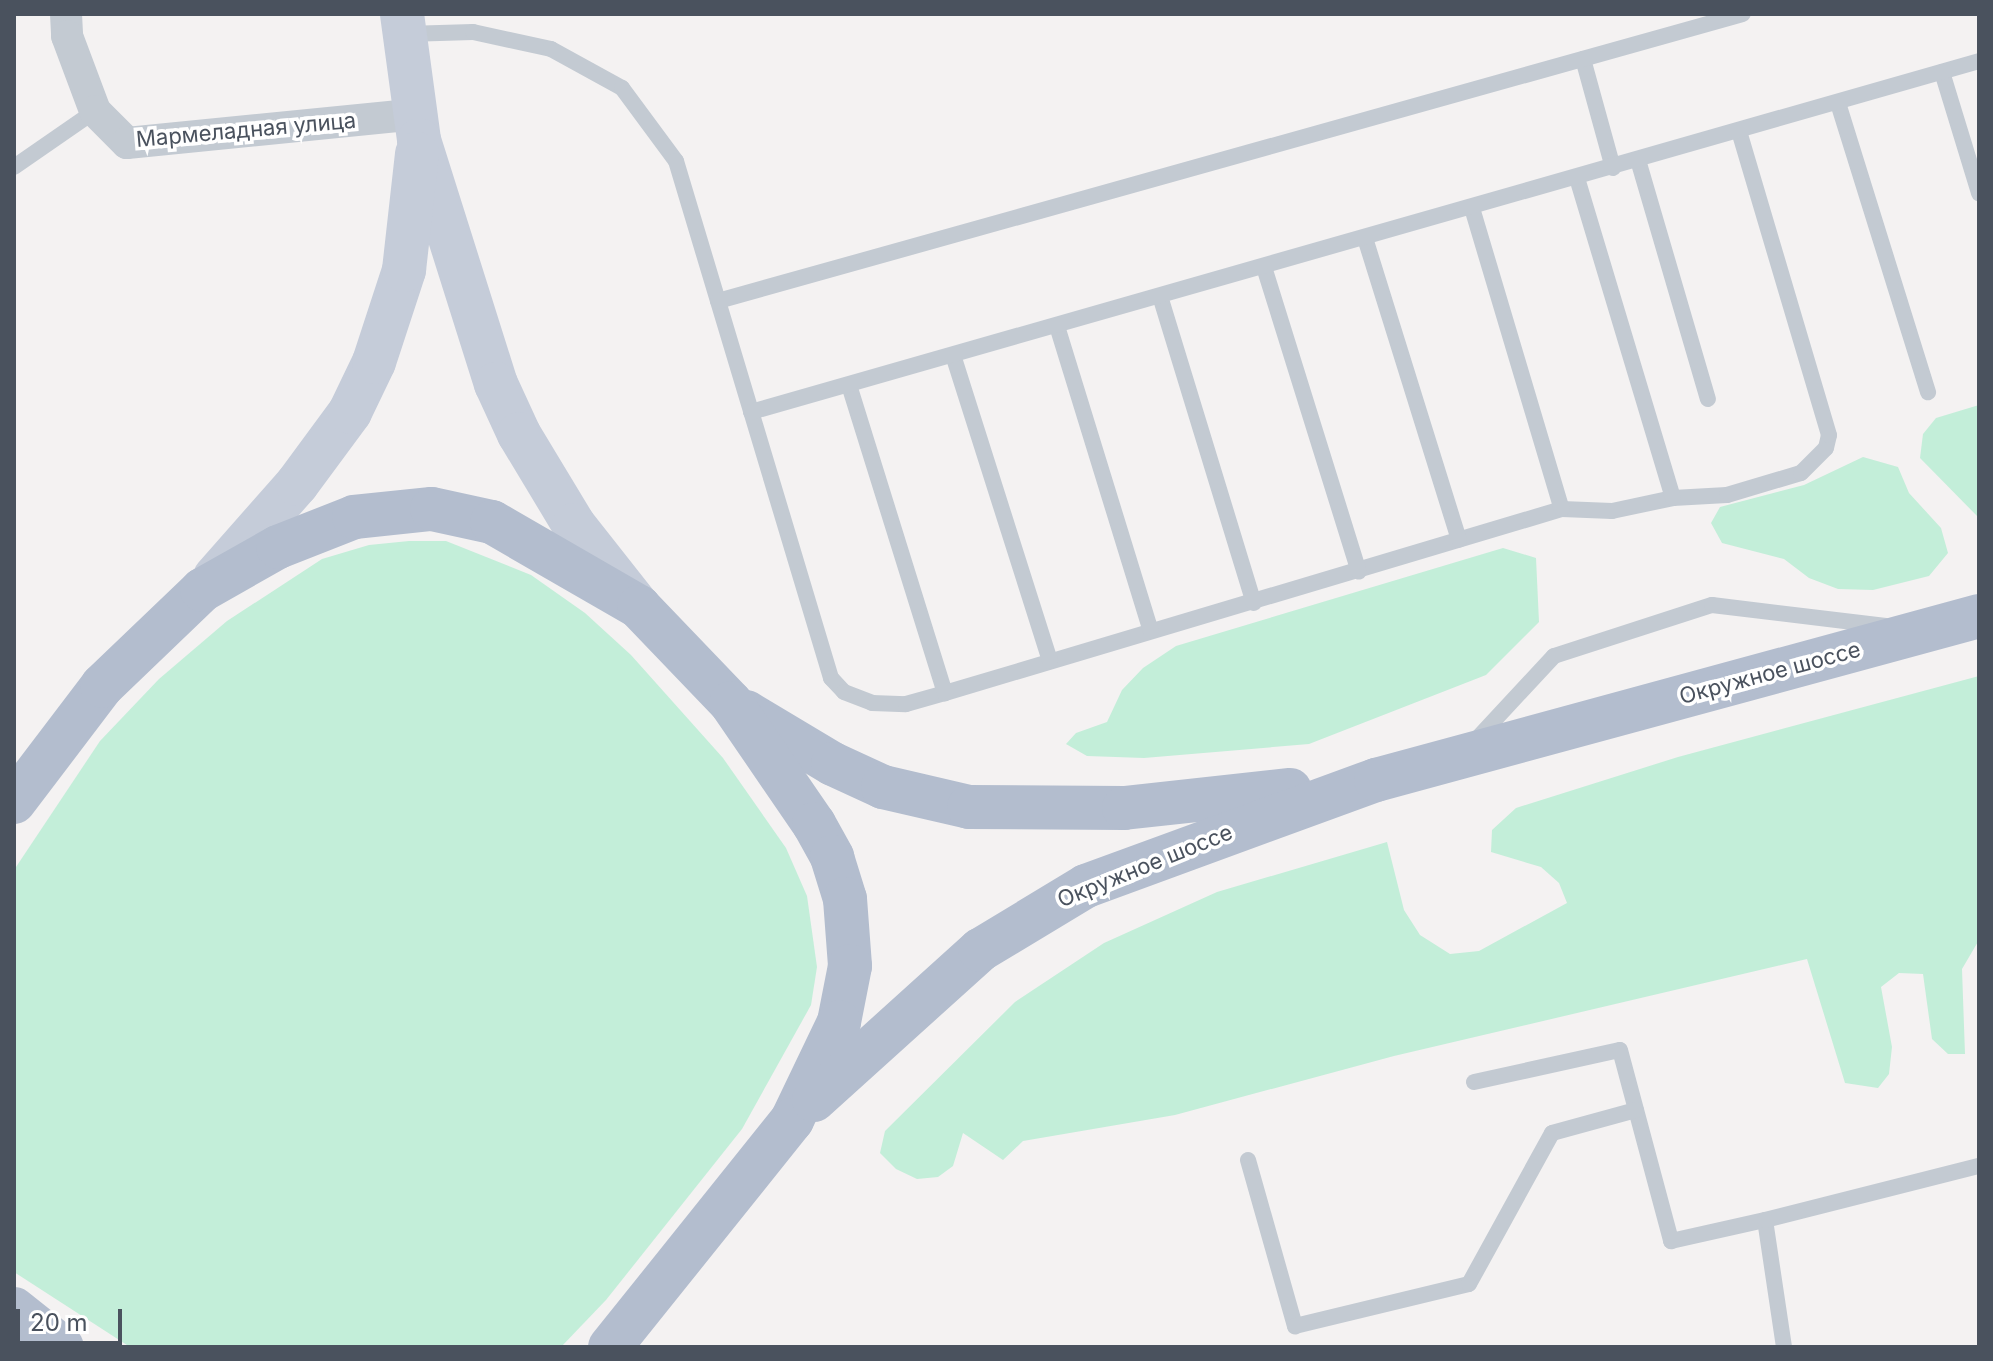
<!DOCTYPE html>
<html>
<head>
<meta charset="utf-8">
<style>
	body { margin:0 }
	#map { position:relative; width:1993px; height:1361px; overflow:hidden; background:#f4f2f2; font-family:Inter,sans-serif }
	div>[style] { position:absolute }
	.green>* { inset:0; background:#c3eed9 }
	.lane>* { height:16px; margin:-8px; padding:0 8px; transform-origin:8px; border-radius:8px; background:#c3cad2 }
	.street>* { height:32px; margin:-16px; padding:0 16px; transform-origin:16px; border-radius:16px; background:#c3cad2 }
	.secondary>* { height:44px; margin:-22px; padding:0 22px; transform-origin:22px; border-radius:22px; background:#c5ccd9 }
	.primary>* { height:44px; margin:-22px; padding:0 22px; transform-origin:22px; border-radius:22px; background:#b3bdce }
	span { translate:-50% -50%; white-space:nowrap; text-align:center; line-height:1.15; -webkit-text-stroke:7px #fff; paint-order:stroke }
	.street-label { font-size:22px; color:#4a525e }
	.frame { position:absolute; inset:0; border:16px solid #4a525e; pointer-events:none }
	.scale { position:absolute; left:16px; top:1309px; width:106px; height:36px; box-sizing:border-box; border:4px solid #4a525e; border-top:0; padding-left:10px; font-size:24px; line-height:28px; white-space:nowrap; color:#4a525e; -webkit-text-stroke:6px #fff; paint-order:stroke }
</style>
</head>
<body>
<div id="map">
	<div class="green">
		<div style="clip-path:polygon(1979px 405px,1979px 518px,1920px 458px,1923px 434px,1936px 418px)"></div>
		<div style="clip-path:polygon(1863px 457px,1898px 467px,1909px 493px,1941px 528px,1948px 553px,1929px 576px,1873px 590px,1838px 589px,1809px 578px,1784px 559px,1722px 543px,1711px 523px,1720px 507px,1804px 485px)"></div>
		<div style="clip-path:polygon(409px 541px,446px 541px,531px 575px,585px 613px,631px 655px,723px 758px,786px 848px,807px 896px,817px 967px,811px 1005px,742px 1129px,606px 1300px,561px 1347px,130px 1347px,14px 1272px,14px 870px,100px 741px,159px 679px,227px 621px,322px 559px,369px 545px)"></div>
		<div style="clip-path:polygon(1503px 548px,1536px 558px,1539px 622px,1486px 675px,1309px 744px,1144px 758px,1087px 756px,1066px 744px,1076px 733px,1107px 722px,1122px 690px,1143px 668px,1176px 646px)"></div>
		<div style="clip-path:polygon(1979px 676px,1979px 940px,1962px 969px,1965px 1054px,1948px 1054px,1932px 1039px,1923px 974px,1899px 973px,1881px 987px,1892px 1047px,1889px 1074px,1878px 1088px,1845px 1083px,1807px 959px,1394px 1056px,1175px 1115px,1023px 1141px,1003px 1160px,963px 1133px,953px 1166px,938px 1177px,917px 1179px,896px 1169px,880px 1153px,885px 1131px,1015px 1002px,1104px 943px,1217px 892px,1387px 842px,1404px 910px,1420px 935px,1450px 954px,1479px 951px,1567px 903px,1559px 883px,1541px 867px,1491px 852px,1492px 830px,1516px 808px,1678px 757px)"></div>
	</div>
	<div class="lane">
		<div style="left:406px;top:34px;width:67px;rotate:-1.7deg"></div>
		<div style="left:473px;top:32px;width:80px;rotate:12.3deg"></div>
		<div style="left:551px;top:49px;width:81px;rotate:28.8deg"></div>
		<div style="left:622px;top:88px;width:91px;rotate:53.5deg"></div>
		<div style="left:676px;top:161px;width:540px;rotate:73.31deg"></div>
		<div style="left:831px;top:678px;width:19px;rotate:47deg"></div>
		<div style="left:844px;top:692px;width:30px;rotate:21deg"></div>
		<div style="left:872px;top:703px;width:34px;rotate:2deg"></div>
		<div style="left:906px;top:704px;width:41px;rotate:-15.8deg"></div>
		<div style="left:945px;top:693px;width:644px;rotate:-16.61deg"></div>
		<div style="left:1562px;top:509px;width:50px;rotate:2.3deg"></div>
		<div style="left:1612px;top:511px;width:62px;rotate:-12deg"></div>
		<div style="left:1673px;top:498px;width:54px;rotate:-3.2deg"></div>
		<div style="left:1727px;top:495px;width:77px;rotate:-16.6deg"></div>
		<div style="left:1801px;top:473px;width:35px;rotate:-45deg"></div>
		<div style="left:1826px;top:448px;width:13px;rotate:-77deg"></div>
		<div style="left:1829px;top:435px;width:317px;rotate:-106.5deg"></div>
		<div style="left:1583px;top:59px;width:113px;rotate:74.6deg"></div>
		<div style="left:1942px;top:72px;width:127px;rotate:73deg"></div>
		<div style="left:1838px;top:103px;width:303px;rotate:72.7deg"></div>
		<div style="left:1638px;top:160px;width:249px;rotate:73.7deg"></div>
		<div style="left:14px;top:167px;width:98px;rotate:-34.7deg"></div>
		<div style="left:1577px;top:178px;width:334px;rotate:73.3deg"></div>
		<div style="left:1472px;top:208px;width:314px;rotate:73.4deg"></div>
		<div style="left:1365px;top:238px;width:316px;rotate:72.7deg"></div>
		<div style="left:1264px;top:267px;width:319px;rotate:72.7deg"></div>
		<div style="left:1160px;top:296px;width:321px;rotate:73deg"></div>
		<div style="left:718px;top:301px;width:1064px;rotate:-15.64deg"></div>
		<div style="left:1057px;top:326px;width:319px;rotate:72.9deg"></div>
		<div style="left:953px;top:355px;width:321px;rotate:72.4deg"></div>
		<div style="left:849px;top:385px;width:323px;rotate:72.7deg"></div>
		<div style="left:751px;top:412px;width:1277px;rotate:-15.95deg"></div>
		<div style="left:1475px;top:741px;width:116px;rotate:-47.1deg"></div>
		<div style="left:1554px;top:656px;width:166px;rotate:-17.9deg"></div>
		<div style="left:1712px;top:605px;width:175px;rotate:6.9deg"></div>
		<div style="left:1474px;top:1082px;width:149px;rotate:-12.4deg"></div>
		<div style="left:1620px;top:1050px;width:198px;rotate:75deg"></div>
		<div style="left:1671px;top:1241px;width:96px;rotate:-12.6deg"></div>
		<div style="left:1248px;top:1160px;width:173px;rotate:74.2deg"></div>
		<div style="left:1295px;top:1326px;width:179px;rotate:-13.6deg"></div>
		<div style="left:1469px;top:1284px;width:172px;rotate:-61.2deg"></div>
		<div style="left:1552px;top:1133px;width:87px;rotate:-15.3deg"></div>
		<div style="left:1784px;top:1347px;width:128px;rotate:-98.5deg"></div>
		<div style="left:1765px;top:1220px;width:221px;rotate:-14.2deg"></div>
	</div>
	<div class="street">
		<div style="left:66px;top:14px;width:22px;rotate:87deg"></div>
		<div style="left:67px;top:36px;width:80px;rotate:69.5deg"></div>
		<div style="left:95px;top:111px;width:45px;rotate:45deg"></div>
		<div style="left:127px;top:143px;width:289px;rotate:-5.7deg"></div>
	</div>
	<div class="secondary">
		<div style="left:402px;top:14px;width:127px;rotate:82.3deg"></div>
		<div style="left:419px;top:140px;width:256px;rotate:72.5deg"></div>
		<div style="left:496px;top:384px;width:55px;rotate:65.3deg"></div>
		<div style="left:519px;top:434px;width:106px;rotate:58.9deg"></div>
		<div style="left:574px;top:525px;width:102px;rotate:51.8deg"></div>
		<div style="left:215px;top:577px;width:124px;rotate:-48.6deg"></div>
		<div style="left:297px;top:484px;width:89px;rotate:-53.6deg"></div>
		<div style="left:350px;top:412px;width:55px;rotate:-64.4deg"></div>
		<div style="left:374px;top:362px;width:97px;rotate:-71.9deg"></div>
		<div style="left:404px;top:270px;width:117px;rotate:-83.6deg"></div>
	</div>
	<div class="primary">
		<div style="left:746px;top:712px;width:101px;rotate:30.9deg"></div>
		<div style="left:833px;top:764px;width:55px;rotate:24.7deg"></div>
		<div style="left:883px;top:787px;width:88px;rotate:13.1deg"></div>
		<div style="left:969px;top:807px;width:155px;rotate:0.4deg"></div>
		<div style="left:1124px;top:808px;width:167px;rotate:-6.2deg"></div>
		<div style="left:14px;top:802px;width:146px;rotate:-52.8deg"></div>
		<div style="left:102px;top:686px;width:139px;rotate:-43.8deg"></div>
		<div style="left:202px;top:590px;width:87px;rotate:-29.5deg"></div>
		<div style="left:278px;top:547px;width:82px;rotate:-21.5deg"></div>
		<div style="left:354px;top:517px;width:78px;rotate:-5.9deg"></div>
		<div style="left:432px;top:509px;width:61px;rotate:12.2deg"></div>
		<div style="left:492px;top:522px;width:170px;rotate:30deg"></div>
		<div style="left:639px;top:607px;width:133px;rotate:46.2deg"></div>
		<div style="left:731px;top:703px;width:147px;rotate:55.6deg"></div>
		<div style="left:814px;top:824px;width:38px;rotate:61deg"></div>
		<div style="left:832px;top:857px;width:44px;rotate:72.8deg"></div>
		<div style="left:845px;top:899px;width:67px;rotate:85.7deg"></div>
		<div style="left:850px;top:966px;width:57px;rotate:101.1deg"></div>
		<div style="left:839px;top:1022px;width:109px;rotate:115.6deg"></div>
		<div style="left:792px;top:1120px;width:291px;rotate:128.7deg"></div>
		<div style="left:814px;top:1100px;width:224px;rotate:-42.1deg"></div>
		<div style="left:980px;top:950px;width:124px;rotate:-31.1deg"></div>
		<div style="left:1086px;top:886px;width:309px;rotate:-20.1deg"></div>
		<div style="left:1376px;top:780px;width:625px;rotate:-15.21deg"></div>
		<div style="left:14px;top:1309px;width:61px;rotate:38.4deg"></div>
	</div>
	<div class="street-label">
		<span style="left:246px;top:130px;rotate:-5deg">Мармеладная улица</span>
		<span style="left:1770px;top:673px;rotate:-15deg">Окружное шоссе</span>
		<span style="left:1145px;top:866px;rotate:-22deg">Окружное шоссе</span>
	</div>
	<div class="frame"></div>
	<div class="scale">20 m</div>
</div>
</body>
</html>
